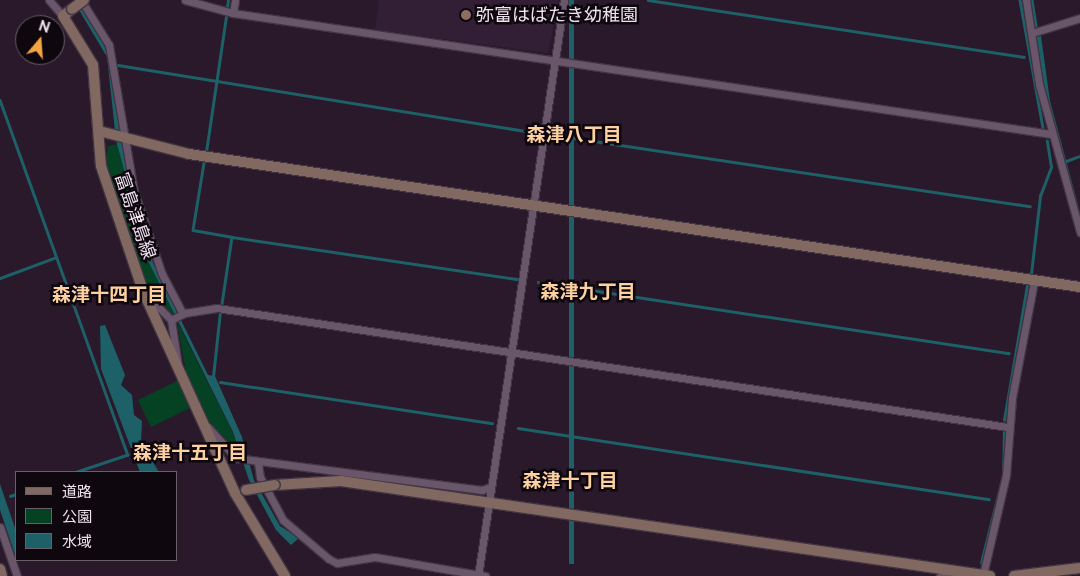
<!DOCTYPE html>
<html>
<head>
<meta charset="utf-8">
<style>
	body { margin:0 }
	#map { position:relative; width:1080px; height:576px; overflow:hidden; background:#29192a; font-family:Raleway,"Noto Sans JP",sans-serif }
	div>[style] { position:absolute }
	.built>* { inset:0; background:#331f35 }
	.green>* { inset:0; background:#054223; transform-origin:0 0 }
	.water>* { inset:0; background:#1d6067; transform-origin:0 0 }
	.stream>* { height:2.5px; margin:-1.25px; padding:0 1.25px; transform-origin:1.25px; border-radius:1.25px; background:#1d6067 }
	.roads { filter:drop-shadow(1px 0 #423543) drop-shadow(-1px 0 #423543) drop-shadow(0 1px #423543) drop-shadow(0 -1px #423543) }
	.street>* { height:7px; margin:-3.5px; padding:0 3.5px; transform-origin:3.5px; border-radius:3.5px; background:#69566a }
	.secondary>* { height:10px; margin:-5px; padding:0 5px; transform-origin:5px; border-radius:5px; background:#816961 }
	.bridges { filter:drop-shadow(1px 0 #423543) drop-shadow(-1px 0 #423543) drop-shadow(0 1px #423543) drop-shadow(0 -1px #423543) }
	.secondary-bridge>* { height:10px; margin:-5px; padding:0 5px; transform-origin:5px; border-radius:5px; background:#816961 }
	.dots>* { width:14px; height:14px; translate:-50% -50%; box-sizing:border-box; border:2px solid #0e070e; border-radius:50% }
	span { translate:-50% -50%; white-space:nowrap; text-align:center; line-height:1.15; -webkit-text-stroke:5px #0e070e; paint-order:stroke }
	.poi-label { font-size:18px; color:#eee2ee }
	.left { translate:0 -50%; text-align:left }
	.street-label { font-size:18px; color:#eee2ee }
	.neighbourhood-label { font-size:19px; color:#fdd1a1; font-weight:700 }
	.legend { position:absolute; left:15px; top:471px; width:162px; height:90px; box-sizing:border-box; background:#0e070e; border:1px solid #685f68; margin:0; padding:6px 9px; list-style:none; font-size:15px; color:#eee2ee }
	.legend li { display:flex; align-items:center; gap:10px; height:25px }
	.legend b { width:25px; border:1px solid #685f68 }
	.north { position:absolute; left:15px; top:15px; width:50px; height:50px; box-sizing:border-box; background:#0e070e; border:1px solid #685f68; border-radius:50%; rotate:18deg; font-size:14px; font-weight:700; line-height:20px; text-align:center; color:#eee2ee }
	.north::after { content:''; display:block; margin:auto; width:18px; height:22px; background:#f3a542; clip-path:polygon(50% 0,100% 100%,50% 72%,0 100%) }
</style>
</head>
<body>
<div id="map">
	<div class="built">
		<div style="clip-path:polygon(379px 0,559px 0,548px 53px,375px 30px)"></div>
	</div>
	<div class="green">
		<div style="clip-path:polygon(118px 144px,149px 263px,174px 314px,167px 313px,148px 289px,135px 256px,105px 161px,108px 146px)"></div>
		<div style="clip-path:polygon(177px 321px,233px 433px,240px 455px,209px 421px,186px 372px)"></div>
		<div style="left:181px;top:379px;width:30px;height:48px;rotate:64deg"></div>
	</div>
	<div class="water">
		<div style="clip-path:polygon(73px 0,85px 9px,111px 59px,121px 142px,153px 263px,208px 375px,215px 376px,242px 437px,254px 480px,280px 526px,299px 538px,291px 545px,276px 530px,249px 480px,233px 432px,149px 263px,116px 140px,107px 57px)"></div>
		<div style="left:569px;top:0;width:5px;height:564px"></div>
		<div style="clip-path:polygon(1041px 36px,1050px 101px,1080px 212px,1048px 107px,1036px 37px)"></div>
		<div style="clip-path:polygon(105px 325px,125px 375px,121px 385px,132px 395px,134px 415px,142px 421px,141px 443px,159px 472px,140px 472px,101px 369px,100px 326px)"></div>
		<div style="clip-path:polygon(0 484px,16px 531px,16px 557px,0 510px)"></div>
	</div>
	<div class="stream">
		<div style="left:648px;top:0;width:380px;rotate:8.6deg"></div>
		<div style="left:1020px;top:0;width:130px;rotate:79.8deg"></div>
		<div style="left:1032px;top:0;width:26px;rotate:81deg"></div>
		<div style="left:227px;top:7px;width:7px;rotate:-82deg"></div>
		<div style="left:118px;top:65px;width:425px;rotate:9.2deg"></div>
		<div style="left:0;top:100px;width:377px;rotate:70.2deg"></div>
		<div style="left:128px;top:455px;width:54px;rotate:161.6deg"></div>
		<div style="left:560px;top:136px;width:475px;rotate:8.5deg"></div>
		<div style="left:206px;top:152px;width:137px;rotate:-81.6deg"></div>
		<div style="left:1066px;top:161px;width:15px;rotate:-20deg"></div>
		<div style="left:204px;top:163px;width:68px;rotate:99.3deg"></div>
		<div style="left:193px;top:230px;width:40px;rotate:10deg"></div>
		<div style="left:232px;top:237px;width:68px;rotate:98.5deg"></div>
		<div style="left:232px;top:237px;width:289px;rotate:8.4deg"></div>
		<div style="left:1031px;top:274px;width:79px;rotate:-83.4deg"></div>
		<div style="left:1040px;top:196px;width:31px;rotate:-69deg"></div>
		<div style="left:1051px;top:167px;width:26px;rotate:-99deg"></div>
		<div style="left:0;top:278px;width:58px;rotate:-20.3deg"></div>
		<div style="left:538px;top:282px;width:476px;rotate:8.6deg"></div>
		<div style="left:213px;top:377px;width:65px;rotate:-83.9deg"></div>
		<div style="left:220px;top:382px;width:275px;rotate:8.6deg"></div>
		<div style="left:1004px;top:420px;width:136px;rotate:-80.3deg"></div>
		<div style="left:518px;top:428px;width:476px;rotate:8.6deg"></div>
		<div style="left:10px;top:496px;width:6px;rotate:-18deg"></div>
		<div style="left:981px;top:563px;width:91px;rotate:-76deg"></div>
		<div style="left:1003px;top:475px;width:44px;rotate:-88.7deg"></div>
	</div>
	<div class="roads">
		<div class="street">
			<div style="left:49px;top:0;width:21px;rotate:49deg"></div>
			<div style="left:81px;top:0;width:53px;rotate:58.1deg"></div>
			<div style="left:109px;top:45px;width:148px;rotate:80.3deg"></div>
			<div style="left:134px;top:191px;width:88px;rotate:71.4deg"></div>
			<div style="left:162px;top:274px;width:45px;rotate:62.3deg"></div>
			<div style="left:185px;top:0;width:50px;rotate:15.2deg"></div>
			<div style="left:233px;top:13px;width:827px;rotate:8.41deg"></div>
			<div style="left:1026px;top:0;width:85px;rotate:81.2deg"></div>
			<div style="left:1039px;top:84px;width:154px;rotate:74.5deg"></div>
			<div style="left:233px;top:13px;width:13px;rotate:-81deg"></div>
			<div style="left:1032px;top:33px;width:50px;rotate:-17.4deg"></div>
			<div style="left:145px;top:293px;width:37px;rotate:46deg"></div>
			<div style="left:178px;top:365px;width:46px;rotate:-98.8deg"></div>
			<div style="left:171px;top:320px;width:16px;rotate:-27deg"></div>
			<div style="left:185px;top:313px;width:32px;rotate:-9deg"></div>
			<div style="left:217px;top:308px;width:800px;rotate:8.56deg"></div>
			<div style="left:208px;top:427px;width:42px;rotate:47.9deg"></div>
			<div style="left:236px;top:458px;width:248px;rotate:7.4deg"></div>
			<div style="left:482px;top:490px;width:9px;rotate:-21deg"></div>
			<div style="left:258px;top:463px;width:14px;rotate:82deg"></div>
			<div style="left:260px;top:477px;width:49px;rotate:61.9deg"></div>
			<div style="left:283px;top:520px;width:60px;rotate:40.3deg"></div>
			<div style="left:329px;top:559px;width:9px;rotate:27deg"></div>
			<div style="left:337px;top:563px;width:38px;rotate:-9deg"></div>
			<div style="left:375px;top:557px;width:112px;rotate:9.8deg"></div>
			<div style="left:0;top:527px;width:52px;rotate:70.9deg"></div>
			<div style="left:983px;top:575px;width:103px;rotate:-77deg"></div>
			<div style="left:1006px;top:475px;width:77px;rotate:-85.5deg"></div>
			<div style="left:1012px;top:398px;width:118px;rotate:-79.3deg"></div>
			<div style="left:478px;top:576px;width:582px;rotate:-81.51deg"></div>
			<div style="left:940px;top:576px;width:13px;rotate:-18deg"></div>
		</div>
		<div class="secondary">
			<div style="left:72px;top:9px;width:11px;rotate:142deg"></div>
			<div style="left:63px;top:16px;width:57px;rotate:58.5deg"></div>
			<div style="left:93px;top:65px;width:101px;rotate:85.5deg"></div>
			<div style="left:101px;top:166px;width:132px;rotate:71.4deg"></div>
			<div style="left:143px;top:291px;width:222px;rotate:65.5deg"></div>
			<div style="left:235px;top:493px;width:97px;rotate:58.9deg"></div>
			<div style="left:99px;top:131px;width:93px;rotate:14.3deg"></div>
			<div style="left:189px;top:154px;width:901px;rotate:8.49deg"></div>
			<div style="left:275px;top:485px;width:66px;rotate:-3.5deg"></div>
			<div style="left:341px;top:481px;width:656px;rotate:8.33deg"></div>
			<div style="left:0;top:569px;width:7px;rotate:74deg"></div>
			<div style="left:1014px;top:576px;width:66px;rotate:-6.9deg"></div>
		</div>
	</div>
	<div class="bridges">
		<div class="secondary-bridge">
			<div style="left:72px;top:9px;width:15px;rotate:-37deg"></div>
			<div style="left:246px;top:490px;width:29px;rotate:-10deg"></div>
		</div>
	</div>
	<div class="dots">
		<div style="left:466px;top:15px;background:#8d6e63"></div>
	</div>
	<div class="poi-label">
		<span class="left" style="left:476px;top:15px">弥富はばたき幼稚園</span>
	</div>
	<div class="street-label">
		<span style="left:135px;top:216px;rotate:71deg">富島津島線</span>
	</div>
	<div class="neighbourhood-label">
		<span style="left:574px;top:135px">森津八丁目</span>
		<span style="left:588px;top:292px">森津九丁目</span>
		<span style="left:109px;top:295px">森津十四丁目</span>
		<span style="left:190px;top:453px">森津十五丁目</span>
		<span style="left:570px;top:481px">森津十丁目</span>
	</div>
	<ul class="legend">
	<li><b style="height:6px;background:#816961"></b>道路</li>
	<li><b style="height:14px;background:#054223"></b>公園</li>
	<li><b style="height:14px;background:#1d6067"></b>水域</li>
	</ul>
	<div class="north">N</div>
</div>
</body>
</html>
